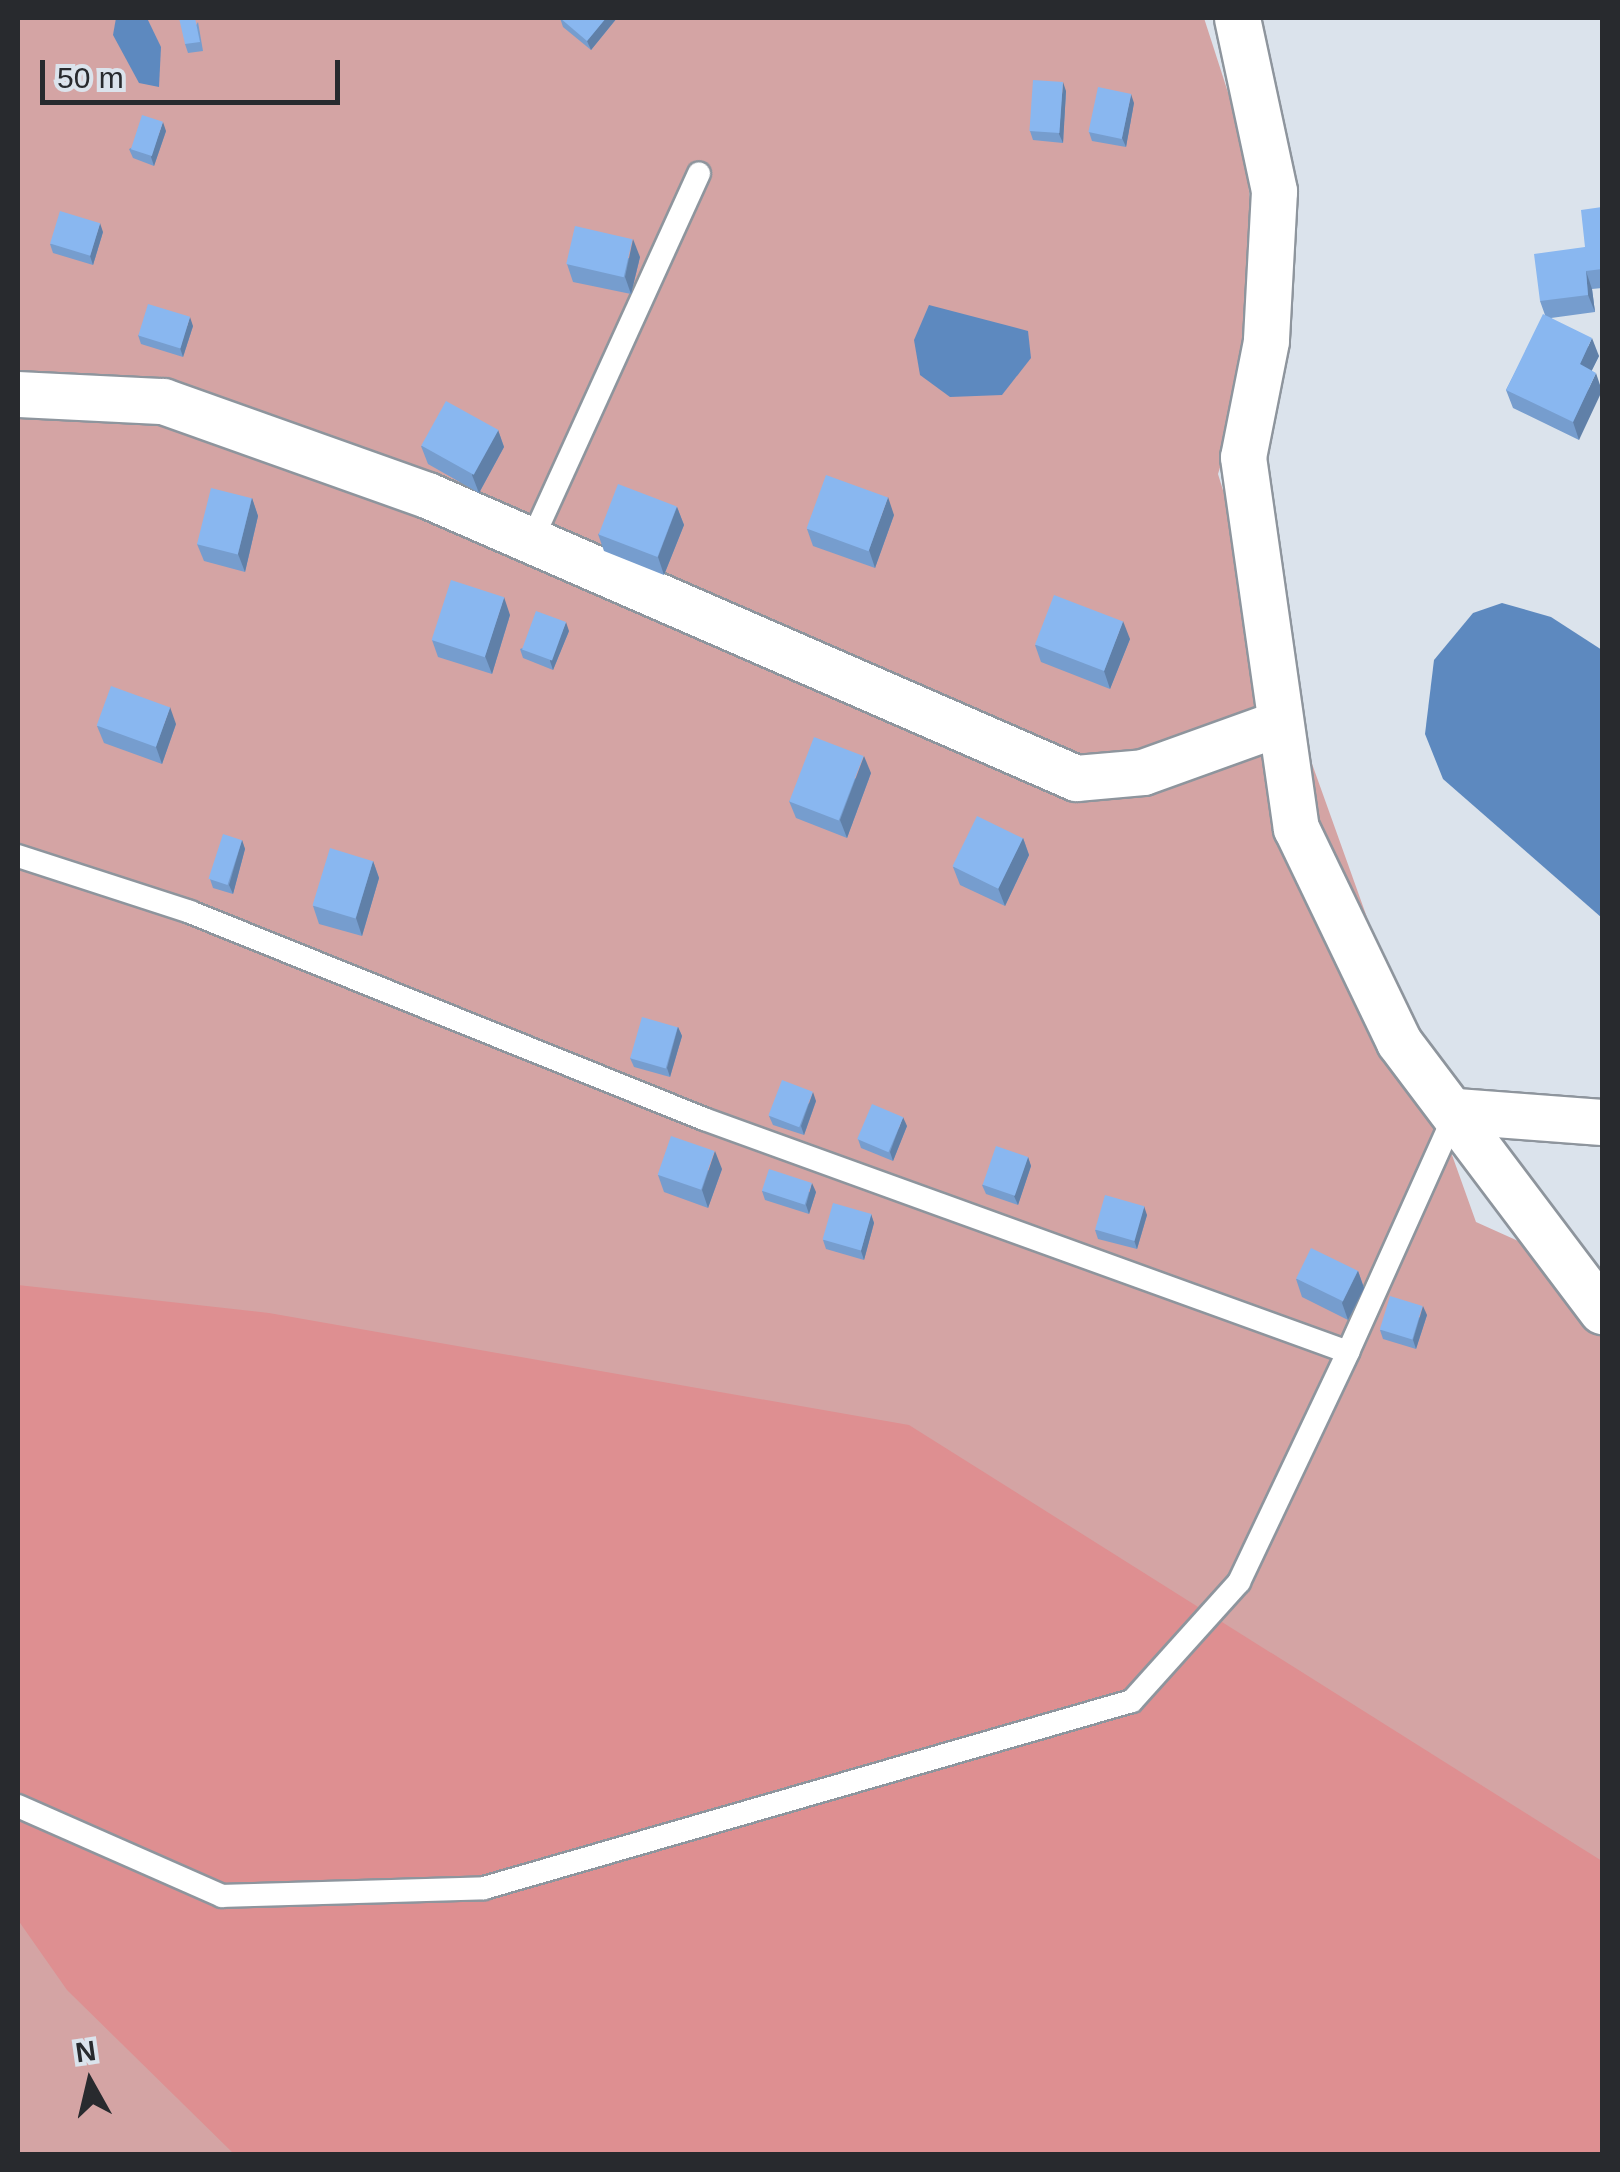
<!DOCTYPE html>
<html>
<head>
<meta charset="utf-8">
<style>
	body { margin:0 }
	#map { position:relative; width:1620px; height:2172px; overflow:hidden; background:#dbe3ec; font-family:Helvetica,sans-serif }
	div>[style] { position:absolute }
	.green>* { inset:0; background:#d4a4a4 }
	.forest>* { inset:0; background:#de8f91 }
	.water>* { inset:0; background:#5d89bf }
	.roads { filter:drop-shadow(2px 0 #8e959d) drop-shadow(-2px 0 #8e959d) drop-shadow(0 2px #8e959d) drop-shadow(0 -2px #8e959d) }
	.lane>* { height:22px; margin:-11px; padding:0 11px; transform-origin:11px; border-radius:11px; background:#fff }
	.street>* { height:45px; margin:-22.5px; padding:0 22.5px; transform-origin:22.5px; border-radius:22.5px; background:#fff }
	.wall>* { inset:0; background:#769dce }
	.shaded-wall>* { inset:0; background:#6080a8 }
	.building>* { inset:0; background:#89b7f0; transform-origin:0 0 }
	span { translate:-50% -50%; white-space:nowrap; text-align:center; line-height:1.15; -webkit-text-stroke:8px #dbe3ec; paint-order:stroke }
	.frame { position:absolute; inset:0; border:20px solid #282a2e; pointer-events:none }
	.north { position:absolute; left:40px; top:2032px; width:100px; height:100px; -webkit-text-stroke:8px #dbe3ec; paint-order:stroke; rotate:352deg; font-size:28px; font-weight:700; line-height:40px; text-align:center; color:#282a2e }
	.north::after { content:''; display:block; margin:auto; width:35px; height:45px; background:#282a2e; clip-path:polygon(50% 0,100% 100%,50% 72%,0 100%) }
	.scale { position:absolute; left:40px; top:60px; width:300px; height:45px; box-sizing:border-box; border:5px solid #282a2e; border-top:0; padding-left:12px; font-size:30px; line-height:35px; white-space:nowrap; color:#282a2e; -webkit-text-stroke:8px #dbe3ec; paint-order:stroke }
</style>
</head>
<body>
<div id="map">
	<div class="green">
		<div style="clip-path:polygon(18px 18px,1204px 18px,1244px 142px,1253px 231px,1244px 389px,1218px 474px,1277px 666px,1476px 1222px,1602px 1279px,1602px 2154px,18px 2154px)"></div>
	</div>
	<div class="forest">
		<div style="clip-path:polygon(18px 1285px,269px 1313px,909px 1425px,1602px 1861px,1602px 2154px,234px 2154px,67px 1990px,18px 1920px)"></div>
	</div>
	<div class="water">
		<div style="clip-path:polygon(116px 18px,147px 18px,161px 47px,159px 87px,139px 83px,113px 35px)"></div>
		<div style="clip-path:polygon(929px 305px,1028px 331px,1031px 358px,1002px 395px,950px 397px,920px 375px,914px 340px)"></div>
		<div style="clip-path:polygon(1502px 603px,1551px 617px,1602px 650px,1602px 918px,1443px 779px,1425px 734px,1434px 660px,1473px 613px)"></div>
	</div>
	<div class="roads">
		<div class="lane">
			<div style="left:531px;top:542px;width:405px;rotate:-65.5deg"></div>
			<div style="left:18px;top:856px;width:181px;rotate:18deg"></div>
			<div style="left:190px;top:912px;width:554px;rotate:21.94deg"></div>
			<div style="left:704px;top:1119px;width:685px;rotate:19.89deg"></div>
			<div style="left:1348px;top:1352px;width:261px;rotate:-65.8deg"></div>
			<div style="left:18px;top:1806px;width:223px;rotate:23.8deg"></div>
			<div style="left:222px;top:1896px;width:262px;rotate:-1.7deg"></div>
			<div style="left:484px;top:1888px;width:674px;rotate:-16.1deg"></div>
			<div style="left:1132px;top:1701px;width:160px;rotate:-48deg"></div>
			<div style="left:1239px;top:1582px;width:255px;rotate:-64.6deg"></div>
		</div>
		<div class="street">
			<div style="left:1237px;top:18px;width:177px;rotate:77.9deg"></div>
			<div style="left:1274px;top:191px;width:150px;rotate:93.1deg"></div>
			<div style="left:1266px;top:341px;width:118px;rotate:101.2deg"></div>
			<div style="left:1243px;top:457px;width:375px;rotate:81.9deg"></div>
			<div style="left:1296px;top:828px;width:237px;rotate:64.3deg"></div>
			<div style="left:1399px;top:1042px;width:337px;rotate:53deg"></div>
			<div style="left:18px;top:394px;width:145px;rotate:2.8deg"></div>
			<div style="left:163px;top:401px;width:280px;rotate:19.6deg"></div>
			<div style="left:427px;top:495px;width:708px;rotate:23.56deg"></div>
			<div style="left:1076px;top:778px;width:67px;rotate:-5.1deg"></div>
			<div style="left:1143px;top:772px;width:141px;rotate:-19.8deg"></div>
			<div style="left:1456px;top:1111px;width:146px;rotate:4.3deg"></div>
		</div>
	</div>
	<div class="wall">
		<div style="clip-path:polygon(560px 18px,617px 18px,591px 50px,563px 27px)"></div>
		<div style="clip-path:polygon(198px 22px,203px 51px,188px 53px,185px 44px)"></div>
		<div style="clip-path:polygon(1066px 91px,1063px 143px,1033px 140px,1030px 131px)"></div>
		<div style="clip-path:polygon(1134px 103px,1126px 147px,1092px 141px,1089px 132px)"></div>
		<div style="clip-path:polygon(166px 131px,154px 166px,133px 158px,129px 149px)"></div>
		<div style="clip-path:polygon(1602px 207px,1602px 288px,1592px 289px,1595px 312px,1551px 318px,1599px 356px,1592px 370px,1579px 440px,1513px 408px,1506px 390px,1545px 315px,1540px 301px,1585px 247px)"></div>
		<div style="clip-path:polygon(103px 232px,93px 265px,53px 253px,50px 244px)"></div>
		<div style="clip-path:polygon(640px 257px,631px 294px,573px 282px,567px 264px)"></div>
		<div style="clip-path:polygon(193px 326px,183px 357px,141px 344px,138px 335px)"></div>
		<div style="clip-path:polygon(498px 430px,504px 447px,479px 493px,428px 464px,421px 446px)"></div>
		<div style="clip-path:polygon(252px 498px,258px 516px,245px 572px,204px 561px,197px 544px)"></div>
		<div style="clip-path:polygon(677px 507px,684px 525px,664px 575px,604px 551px,598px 534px)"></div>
		<div style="clip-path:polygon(894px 515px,875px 568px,813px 546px,807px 529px)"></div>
		<div style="clip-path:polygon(510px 615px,492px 674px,438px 657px,432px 640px)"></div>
		<div style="clip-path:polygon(569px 631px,553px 670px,523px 658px,520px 649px)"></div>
		<div style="clip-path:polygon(1130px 639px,1110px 689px,1041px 662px,1035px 645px)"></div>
		<div style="clip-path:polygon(176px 724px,162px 764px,104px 743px,97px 726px)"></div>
		<div style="clip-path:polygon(871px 773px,847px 838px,796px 818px,789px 801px)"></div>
		<div style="clip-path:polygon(1023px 838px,1029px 855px,1005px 906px,960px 885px,953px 867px)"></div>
		<div style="clip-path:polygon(242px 840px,245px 849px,233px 894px,213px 888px,210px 879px)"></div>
		<div style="clip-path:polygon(373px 861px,379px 878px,362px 936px,319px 924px,313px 906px)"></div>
		<div style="clip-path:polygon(678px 1027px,682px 1036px,670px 1077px,634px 1067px,630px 1058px)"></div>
		<div style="clip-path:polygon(816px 1101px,804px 1135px,773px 1125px,769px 1116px)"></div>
		<div style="clip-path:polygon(907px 1126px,893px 1161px,861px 1148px,858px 1139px)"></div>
		<div style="clip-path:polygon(1028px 1157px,1031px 1166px,1018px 1205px,986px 1194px,982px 1185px)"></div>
		<div style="clip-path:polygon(722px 1169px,708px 1208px,664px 1192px,658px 1175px)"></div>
		<div style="clip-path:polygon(762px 1191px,816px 1192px,809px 1214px,765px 1200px)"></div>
		<div style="clip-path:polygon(871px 1214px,874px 1223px,864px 1260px,826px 1249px,823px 1240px)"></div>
		<div style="clip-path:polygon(1147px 1215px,1137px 1249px,1098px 1239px,1095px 1230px)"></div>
		<div style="clip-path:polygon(1358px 1271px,1364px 1288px,1348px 1320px,1302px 1297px,1296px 1279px)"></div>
		<div style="clip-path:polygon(1427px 1315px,1416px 1349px,1383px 1339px,1380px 1330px)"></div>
	</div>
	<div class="shaded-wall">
		<div style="clip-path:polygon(606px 18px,617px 18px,591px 50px,587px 41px)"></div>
		<div style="clip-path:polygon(1063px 82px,1066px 91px,1063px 143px,1059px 134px)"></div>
		<div style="clip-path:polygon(1131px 94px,1134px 103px,1126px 147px,1122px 138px)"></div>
		<div style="clip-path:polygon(163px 122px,166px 131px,154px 166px,151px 157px)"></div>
		<div style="clip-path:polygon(100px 223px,103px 232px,93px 265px,90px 256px)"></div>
		<div style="clip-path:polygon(633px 239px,640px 257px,631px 294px,625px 277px)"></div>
		<div style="clip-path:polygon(1586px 271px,1592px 289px,1595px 312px,1588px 295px)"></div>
		<div style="clip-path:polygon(190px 317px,193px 326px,183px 357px,180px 348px)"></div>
		<div style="clip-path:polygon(1592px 338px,1599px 356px,1586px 382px,1580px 364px)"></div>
		<div style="clip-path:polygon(1596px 373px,1602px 391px,1579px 440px,1573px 422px)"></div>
		<div style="clip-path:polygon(498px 430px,504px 447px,479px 493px,472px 475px)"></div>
		<div style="clip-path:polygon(888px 497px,894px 515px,875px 568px,869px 550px)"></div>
		<div style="clip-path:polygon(252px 498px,258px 516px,245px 572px,238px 554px)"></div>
		<div style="clip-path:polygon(677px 507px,684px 525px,664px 575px,658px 557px)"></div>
		<div style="clip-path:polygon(504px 597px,510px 615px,492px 674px,485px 656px)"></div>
		<div style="clip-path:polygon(1123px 621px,1130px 639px,1110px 689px,1104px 671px)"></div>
		<div style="clip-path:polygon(566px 622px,569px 631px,553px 670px,550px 661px)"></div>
		<div style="clip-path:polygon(170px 707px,176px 724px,162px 764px,156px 747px)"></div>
		<div style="clip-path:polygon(864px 756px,871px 773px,847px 838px,840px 820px)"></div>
		<div style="clip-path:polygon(1023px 838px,1029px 855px,1005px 906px,998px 888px)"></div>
		<div style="clip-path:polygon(242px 840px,245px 849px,233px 894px,229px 885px)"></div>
		<div style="clip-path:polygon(373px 861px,379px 878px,362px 936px,356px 918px)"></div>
		<div style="clip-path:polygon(678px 1027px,682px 1036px,670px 1077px,667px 1068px)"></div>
		<div style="clip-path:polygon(813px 1092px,816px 1101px,804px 1135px,801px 1126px)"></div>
		<div style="clip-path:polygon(903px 1117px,907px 1126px,893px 1161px,890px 1152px)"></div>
		<div style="clip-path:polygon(715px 1151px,722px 1169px,708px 1208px,702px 1190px)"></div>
		<div style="clip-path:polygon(1028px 1157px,1031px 1166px,1018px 1205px,1014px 1196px)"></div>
		<div style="clip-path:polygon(812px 1183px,816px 1192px,809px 1214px,806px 1205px)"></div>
		<div style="clip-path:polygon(1144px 1206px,1147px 1215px,1137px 1249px,1134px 1240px)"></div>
		<div style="clip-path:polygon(871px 1214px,874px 1223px,864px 1260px,861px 1251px)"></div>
		<div style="clip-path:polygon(1358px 1271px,1364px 1288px,1348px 1320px,1342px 1303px)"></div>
		<div style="clip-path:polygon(1423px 1306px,1427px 1315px,1416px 1349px,1413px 1340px)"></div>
	</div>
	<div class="building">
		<div style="clip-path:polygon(179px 18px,195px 18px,200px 42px,185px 44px)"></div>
		<div style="clip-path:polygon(560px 18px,606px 18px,587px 41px)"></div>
		<div style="left:1033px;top:80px;width:30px;height:51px;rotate:4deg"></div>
		<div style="left:1098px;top:87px;width:34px;height:46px;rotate:12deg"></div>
		<div style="left:142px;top:115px;width:22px;height:36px;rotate:18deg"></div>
		<div style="clip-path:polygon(1602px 207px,1602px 269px,1586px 271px,1588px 295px,1540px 301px,1534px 254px,1585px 247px,1581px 210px)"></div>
		<div style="left:60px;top:211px;width:42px;height:34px;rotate:17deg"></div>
		<div style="left:575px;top:226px;width:59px;height:39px;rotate:13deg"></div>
		<div style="left:148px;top:304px;width:44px;height:33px;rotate:17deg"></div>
		<div style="clip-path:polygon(1543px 314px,1592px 338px,1580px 364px,1596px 373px,1573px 422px,1506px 390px)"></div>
		<div style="left:446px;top:401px;width:60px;height:51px;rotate:29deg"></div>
		<div style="left:826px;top:475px;width:66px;height:57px;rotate:20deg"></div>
		<div style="left:618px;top:484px;width:63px;height:54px;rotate:21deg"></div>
		<div style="left:211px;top:488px;width:42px;height:58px;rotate:14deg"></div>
		<div style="left:451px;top:580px;width:56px;height:63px;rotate:18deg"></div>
		<div style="left:1054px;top:595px;width:74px;height:53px;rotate:21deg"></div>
		<div style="left:536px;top:611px;width:32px;height:41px;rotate:20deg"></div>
		<div style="left:111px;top:686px;width:63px;height:42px;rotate:20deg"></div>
		<div style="left:814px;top:737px;width:53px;height:69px;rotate:21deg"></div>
		<div style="left:977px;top:816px;width:51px;height:56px;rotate:26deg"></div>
		<div style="left:223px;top:834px;width:20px;height:47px;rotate:18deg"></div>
		<div style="left:330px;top:848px;width:45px;height:60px;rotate:17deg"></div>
		<div style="left:642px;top:1017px;width:37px;height:43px;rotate:16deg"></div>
		<div style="left:782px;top:1080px;width:33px;height:38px;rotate:21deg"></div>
		<div style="left:872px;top:1104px;width:34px;height:38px;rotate:23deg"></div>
		<div style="left:671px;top:1136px;width:46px;height:41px;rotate:19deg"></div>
		<div style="left:996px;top:1146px;width:34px;height:41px;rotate:19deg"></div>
		<div style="left:769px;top:1169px;width:45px;height:23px;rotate:18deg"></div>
		<div style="left:1105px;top:1195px;width:41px;height:36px;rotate:16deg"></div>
		<div style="left:833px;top:1203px;width:40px;height:38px;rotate:16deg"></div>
		<div style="left:1311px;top:1248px;width:52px;height:34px;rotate:26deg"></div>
		<div style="left:1390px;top:1296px;width:34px;height:35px;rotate:17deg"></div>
	</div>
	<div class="frame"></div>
	<div class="north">N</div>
	<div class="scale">50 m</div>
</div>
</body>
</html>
